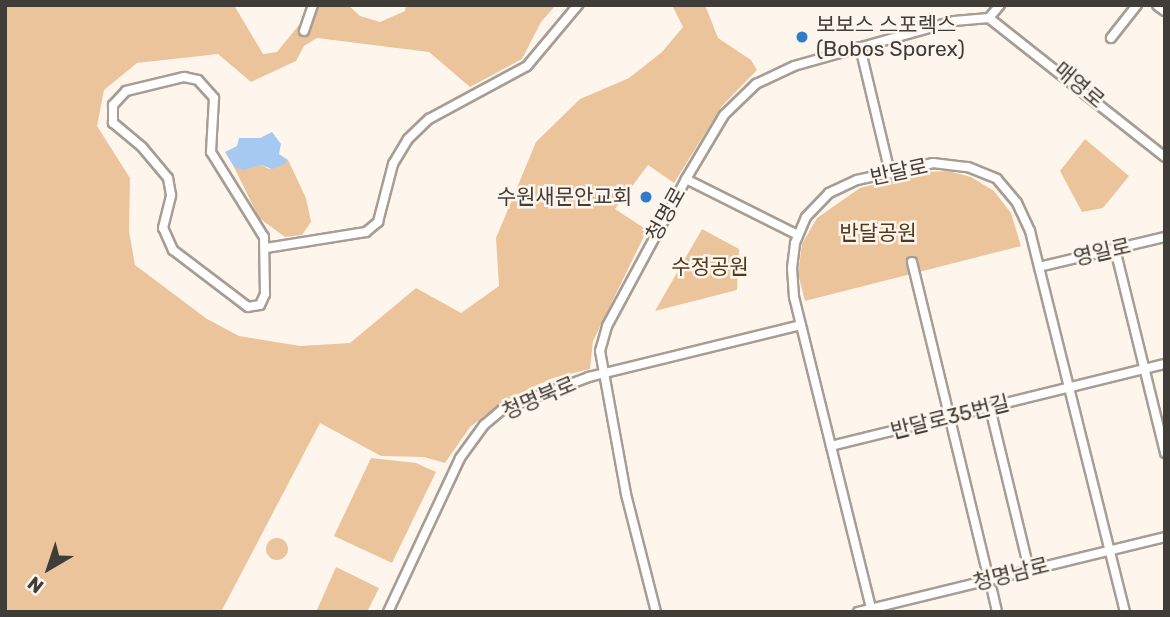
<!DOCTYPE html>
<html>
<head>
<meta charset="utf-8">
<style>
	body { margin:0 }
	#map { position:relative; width:1170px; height:617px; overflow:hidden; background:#fef6ed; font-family:Rubik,"Noto Sans KR",sans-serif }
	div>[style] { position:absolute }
	.green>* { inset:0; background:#ebc49b }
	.round { border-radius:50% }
	.water>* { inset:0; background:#a6c9f1 }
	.roads { filter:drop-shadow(2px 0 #a69d93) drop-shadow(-2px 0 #a69d93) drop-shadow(0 2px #a69d93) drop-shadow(0 -2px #a69d93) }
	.minor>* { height:8px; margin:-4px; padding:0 4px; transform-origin:4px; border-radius:4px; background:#fff }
	.major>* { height:10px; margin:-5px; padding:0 5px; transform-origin:5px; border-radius:5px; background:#fff }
	.dots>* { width:19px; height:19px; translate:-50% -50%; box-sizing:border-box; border:4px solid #fef6ed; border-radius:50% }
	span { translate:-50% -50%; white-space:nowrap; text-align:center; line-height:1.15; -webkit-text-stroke:5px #fef6ed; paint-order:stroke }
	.poi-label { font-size:21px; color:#403c38 }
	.left { translate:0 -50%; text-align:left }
	.right { translate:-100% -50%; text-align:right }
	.street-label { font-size:21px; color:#403c38 }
	.park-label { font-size:21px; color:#53391b }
	.frame { position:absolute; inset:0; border:7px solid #403c38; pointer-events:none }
	.north { position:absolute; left:14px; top:533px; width:70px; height:70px; -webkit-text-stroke:5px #fef6ed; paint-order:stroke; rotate:219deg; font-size:19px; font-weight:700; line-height:28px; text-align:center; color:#403c38 }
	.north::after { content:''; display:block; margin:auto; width:24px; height:32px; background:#403c38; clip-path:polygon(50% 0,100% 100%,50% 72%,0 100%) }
</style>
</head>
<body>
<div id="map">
	<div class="green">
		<div style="clip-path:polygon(5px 5px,234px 5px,263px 54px,277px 52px,299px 25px,302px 33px,308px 32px,318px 5px,348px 5px,360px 16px,380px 22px,405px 11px,406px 5px,556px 5px,541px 22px,522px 59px,470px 87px,429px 52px,317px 38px,304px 46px,296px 61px,251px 82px,218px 54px,137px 63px,104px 90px,97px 126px,130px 178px,129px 231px,135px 265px,207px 319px,239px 336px,300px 346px,350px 343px,416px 288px,461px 313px,499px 286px,496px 238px,536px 142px,580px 99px,629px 78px,662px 52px,683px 27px,672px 5px,705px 5px,718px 38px,751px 60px,757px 70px,722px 106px,674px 183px,648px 165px,615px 209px,647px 230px,593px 341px,590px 369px,553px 378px,502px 402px,470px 427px,445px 463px,424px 457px,381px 456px,320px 423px,221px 612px,5px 612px)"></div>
		<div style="clip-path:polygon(1085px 139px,1129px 176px,1103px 208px,1082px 212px,1060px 171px)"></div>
		<div style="clip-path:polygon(288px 160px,306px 198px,311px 222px,302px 235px,285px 237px,259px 218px,234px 167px,261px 165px,269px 169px)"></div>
		<div style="clip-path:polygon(949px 171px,971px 177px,994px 191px,1011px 213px,1021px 246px,805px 301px,798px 274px,802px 244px,817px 218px,860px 188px,924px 172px)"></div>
		<div style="clip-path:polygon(702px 229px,739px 249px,737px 290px,655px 311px)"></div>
		<div style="clip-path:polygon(371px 458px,416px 463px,436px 472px,392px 563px,334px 536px)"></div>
		<div class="round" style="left:266px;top:538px;width:22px;height:22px"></div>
		<div style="clip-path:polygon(336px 567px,379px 588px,367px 612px,316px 612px)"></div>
	</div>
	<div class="water">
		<div style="clip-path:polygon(272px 132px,281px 144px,279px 154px,288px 160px,285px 164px,272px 169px,261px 165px,244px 170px,234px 167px,225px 152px,237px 146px,239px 138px,260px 138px)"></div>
	</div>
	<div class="roads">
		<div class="minor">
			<div style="left:989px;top:18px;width:224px;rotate:38.3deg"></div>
			<div style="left:304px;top:31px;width:28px;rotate:-71deg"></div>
			<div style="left:1111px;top:38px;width:42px;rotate:-51.8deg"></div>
			<div style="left:860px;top:47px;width:130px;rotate:76.6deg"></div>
			<div style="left:184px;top:77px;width:14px;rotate:12deg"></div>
			<div style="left:198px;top:80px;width:24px;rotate:48deg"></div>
			<div style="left:214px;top:98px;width:54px;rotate:93.2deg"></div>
			<div style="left:211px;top:152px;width:100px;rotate:58.1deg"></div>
			<div style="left:264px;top:237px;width:57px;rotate:89deg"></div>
			<div style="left:265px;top:294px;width:12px;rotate:114deg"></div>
			<div style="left:260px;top:305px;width:12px;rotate:171deg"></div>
			<div style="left:248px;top:307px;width:94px;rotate:-142.8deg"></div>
			<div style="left:173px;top:250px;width:24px;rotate:-114deg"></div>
			<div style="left:163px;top:228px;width:34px;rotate:-76deg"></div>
			<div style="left:171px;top:195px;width:17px;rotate:-100deg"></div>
			<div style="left:168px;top:178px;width:40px;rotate:-130deg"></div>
			<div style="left:142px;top:147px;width:38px;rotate:-140deg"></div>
			<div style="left:113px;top:123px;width:18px;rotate:-90deg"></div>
			<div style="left:113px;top:105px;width:19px;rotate:-47deg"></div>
			<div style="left:126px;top:91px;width:60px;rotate:-13.6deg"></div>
			<div style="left:686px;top:179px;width:125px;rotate:26.6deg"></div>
			<div style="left:266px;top:248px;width:101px;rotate:-9.1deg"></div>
			<div style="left:366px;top:232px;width:16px;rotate:-40deg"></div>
			<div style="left:378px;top:222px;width:60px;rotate:-75.5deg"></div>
			<div style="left:393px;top:164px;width:29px;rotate:-59deg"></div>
			<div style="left:408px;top:139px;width:29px;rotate:-44deg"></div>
			<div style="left:429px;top:119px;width:111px;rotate:-28.4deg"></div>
			<div style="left:527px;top:66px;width:80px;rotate:-50.1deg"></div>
			<div style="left:1115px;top:249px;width:210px;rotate:76.2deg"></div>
			<div style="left:912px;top:262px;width:315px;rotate:76.4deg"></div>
			<div style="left:1039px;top:267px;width:130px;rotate:-13.4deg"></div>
			<div style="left:990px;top:408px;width:166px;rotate:76.4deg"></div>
			<div style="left:831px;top:446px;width:344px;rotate:-13.8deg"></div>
			<div style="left:992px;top:590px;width:23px;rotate:77deg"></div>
			<div style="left:388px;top:612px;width:170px;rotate:-64.9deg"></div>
			<div style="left:460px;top:458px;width:41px;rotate:-54deg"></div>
			<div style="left:484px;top:425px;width:25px;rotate:-40deg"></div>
			<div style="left:503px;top:409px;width:92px;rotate:-20.4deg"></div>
			<div style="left:589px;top:377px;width:218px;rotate:-13.8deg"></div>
			<div style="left:656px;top:612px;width:122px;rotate:-104.3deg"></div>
			<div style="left:626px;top:494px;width:145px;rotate:-100.3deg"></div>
			<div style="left:600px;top:351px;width:26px;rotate:-74deg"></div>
			<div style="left:607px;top:326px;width:167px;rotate:-61.7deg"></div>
			<div style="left:686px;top:179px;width:74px;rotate:-59.3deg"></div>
			<div style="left:724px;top:115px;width:45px;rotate:-44.1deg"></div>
			<div style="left:756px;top:84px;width:42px;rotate:-25.3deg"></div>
			<div style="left:794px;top:66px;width:166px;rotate:-15.7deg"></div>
			<div style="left:954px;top:21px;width:35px;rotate:-5deg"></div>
			<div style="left:989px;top:18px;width:17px;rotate:-50deg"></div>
			<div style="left:858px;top:612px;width:316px;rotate:-13.7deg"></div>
			<div style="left:872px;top:612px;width:325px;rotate:-103.9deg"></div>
			<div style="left:794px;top:297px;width:29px;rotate:-94deg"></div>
			<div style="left:792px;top:268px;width:25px;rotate:-83deg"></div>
			<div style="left:795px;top:243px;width:28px;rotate:-67deg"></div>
			<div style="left:806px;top:217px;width:33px;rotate:-46deg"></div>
			<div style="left:829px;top:193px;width:31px;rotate:-25deg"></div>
			<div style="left:857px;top:180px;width:78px;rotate:-12.6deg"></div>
			<div style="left:933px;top:163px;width:35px;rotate:7deg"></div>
			<div style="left:968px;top:167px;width:31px;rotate:22deg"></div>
			<div style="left:997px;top:179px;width:31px;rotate:50deg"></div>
			<div style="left:1017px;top:203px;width:31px;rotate:65deg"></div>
			<div style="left:1030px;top:231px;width:393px;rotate:76deg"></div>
		</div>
		<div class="major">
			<div style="left:1158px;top:5px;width:9px;rotate:36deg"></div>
		</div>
	</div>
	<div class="dots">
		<div style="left:802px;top:37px;background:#307bcb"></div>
		<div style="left:646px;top:197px;background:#307bcb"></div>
	</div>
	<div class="poi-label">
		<span class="left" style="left:816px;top:37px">보보스 스포렉스<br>(Bobos Sporex)</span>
		<span class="right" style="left:632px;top:197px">수원새문안교회</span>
	</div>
	<div class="street-label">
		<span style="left:1079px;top:85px;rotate:40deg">매영로</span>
		<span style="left:899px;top:172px;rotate:-12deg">반달로</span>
		<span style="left:666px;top:214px;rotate:-61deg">청명로</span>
		<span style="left:1102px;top:252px;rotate:-13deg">영일로</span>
		<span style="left:539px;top:398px;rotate:-23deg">청명북로</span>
		<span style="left:950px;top:417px;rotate:-14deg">반달로35번길</span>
		<span style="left:1011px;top:574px;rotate:-14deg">청명남로</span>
	</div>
	<div class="park-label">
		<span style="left:878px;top:233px">반달공원</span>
		<span style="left:710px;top:267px">수정공원</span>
	</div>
	<div class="frame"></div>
	<div class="north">N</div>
</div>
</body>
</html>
